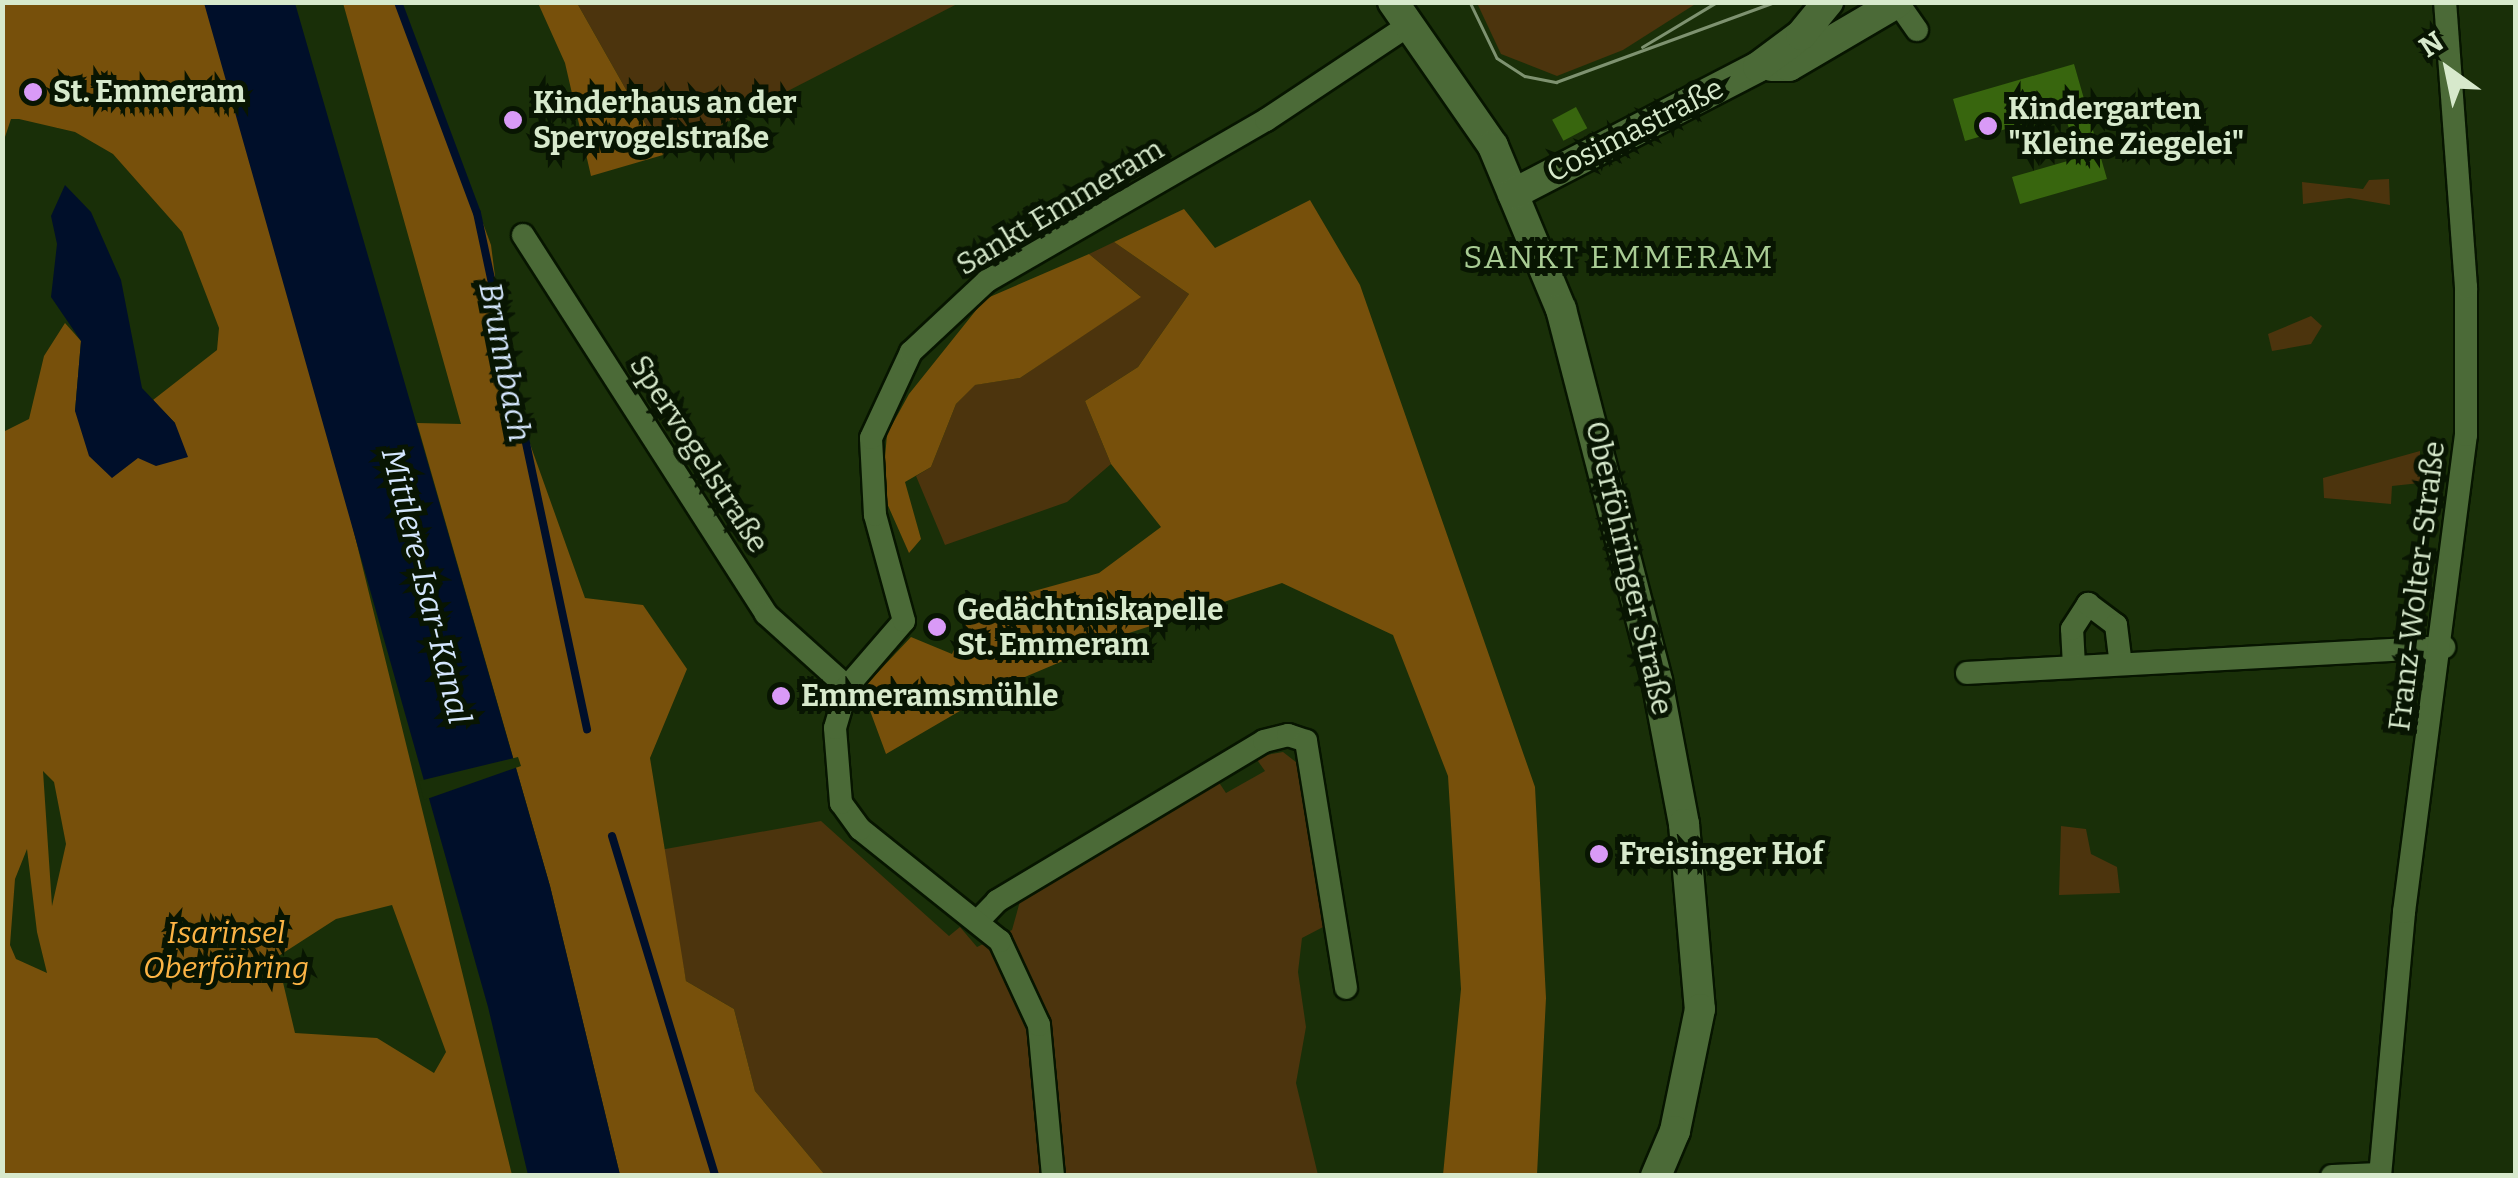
<!DOCTYPE html>
<html>
<head>
<meta charset="utf-8">
<style>
	body { margin:0 }
	#map { position:relative; width:2518px; height:1178px; overflow:hidden; background:#192f08; font-family:Bitter,serif }
	div>[style] { position:absolute }
	.green>* { inset:0; background:#4c340d }
	.forest>* { inset:0; background:#77500b }
	.water>* { inset:0; background:#000f2a }
	.pier>* { inset:0; background:#192f08 }
	.stream>* { height:8px; margin:-4px; padding:0 4px; transform-origin:4px; border-radius:4px; background:#000f2a }
	.building>* { inset:0; background:#38660e; transform-origin:0 0 }
	.roads { filter:drop-shadow(2px 0 #071500) drop-shadow(-2px 0 #071500) drop-shadow(0 2px #071500) drop-shadow(0 -2px #071500) }
	.minor>* { height:22px; margin:-11px; padding:0 11px; transform-origin:11px; border-radius:11px; background:#4b6a37 }
	.secondary>* { height:30px; margin:-15px; padding:0 15px; transform-origin:15px; border-radius:15px; background:#4b6a37 }
	.tram>* { height:2.5px; margin:-1.25px; padding:0 1.25px; transform-origin:1.25px; border-radius:1.25px; background:#7e9270 }
	.dots>* { width:28px; height:28px; translate:-50% -50%; box-sizing:border-box; border:5px solid #081502; border-radius:50% }
	span { translate:-50% -50%; white-space:nowrap; text-align:center; line-height:1.15; -webkit-text-stroke:10px #081502; paint-order:stroke }
	.poi-label { font-size:30px; color:#d7e9cc; font-weight:700 }
	.left { translate:0 -50%; text-align:left }
	.street-label { font-size:30px; color:#d7e9cc }
	.park-label { font-size:30px; color:#fcb445; font-style:italic }
	.neighbourhood-label { font-size:32px; color:#a9cc94; letter-spacing:2.5px }
	.water-label { font-size:32px; color:#d4e6fd; font-style:italic }
	.frame { position:absolute; inset:0; border:5px solid #d7e9cc; pointer-events:none }
	.north { position:absolute; left:2398px; top:20px; width:100px; height:100px; -webkit-text-stroke:8px #081502; paint-order:stroke; rotate:327deg; font-size:28px; font-weight:700; line-height:40px; text-align:center; color:#d7e9cc }
	.north::after { content:''; display:block; margin:auto; width:35px; height:45px; background:#d7e9cc; clip-path:polygon(50% 0,100% 100%,50% 72%,0 100%) }
</style>
</head>
<body>
<div id="map">
	<div class="green">
		<div style="clip-path:polygon(577px 3px,959px 3px,663px 155px)"></div>
		<div style="clip-path:polygon(1477px 3px,1477px 2px,1697px 3px,1623px 50px,1557px 76px,1501px 54px)"></div>
		<div style="clip-path:polygon(2389px 179px,2390px 205px,2349px 198px,2303px 204px,2302px 182px,2363px 189px,2369px 180px)"></div>
		<div style="clip-path:polygon(1114px 242px,1189px 294px,1138px 367px,1085px 401px,1111px 464px,1067px 502px,945px 545px,916px 476px,931px 467px,956px 404px,974px 385px,1020px 378px,1140px 296px,1089px 254px)"></div>
		<div style="clip-path:polygon(2311px 316px,2322px 326px,2311px 344px,2272px 351px,2268px 334px)"></div>
		<div style="clip-path:polygon(2420px 451px,2420px 483px,2392px 486px,2391px 504px,2324px 498px,2323px 478px)"></div>
		<div style="clip-path:polygon(1283px 752px,1301px 766px,1325px 926px,1302px 938px,1298px 972px,1306px 1027px,1296px 1083px,1318px 1175px,825px 1175px,755px 1091px,734px 1009px,686px 981px,660px 850px,821px 821px,949px 936px,960px 927px,977px 947px,1012px 930px,1022px 894px,1216px 778px,1226px 793px,1265px 771px,1255px 757px)"></div>
		<div style="clip-path:polygon(2061px 826px,2086px 829px,2091px 854px,2117px 867px,2120px 893px,2059px 895px)"></div>
	</div>
	<div class="forest">
		<div style="clip-path:polygon(evenodd,3px 3px,209px 3px,308px 345px,512px 1175px,3px 1175px,3px 432px,29px 419px,44px 356px,65px 323px,81px 341px,75px 411px,152px 460px,175px 423px,153px 400px,217px 350px,219px 328px,182px 232px,113px 154px,75px 132px,19px 119px,11px 119px,3px 143px,3px 3px,43px 771px,54px 782px,66px 844px,52px 906px,43px 771px,3px 3px,27px 849px,37px 932px,47px 973px,16px 959px,10px 945px,15px 879px,27px 849px,3px 3px,392px 905px,446px 1052px,434px 1073px,377px 1038px,295px 1033px,277px 957px,336px 919px,392px 905px)"></div>
		<div style="clip-path:polygon(343px 3px,402px 3px,491px 245px,509px 385px,585px 598px,643px 605px,687px 669px,650px 758px,686px 981px,734px 1009px,755px 1091px,825px 1175px,620px 1175px,550px 886px,417px 423px,461px 424px)"></div>
		<div style="clip-path:polygon(538px 3px,577px 3px,663px 155px,591px 176px,565px 63px)"></div>
		<div style="clip-path:polygon(1310px 200px,1360px 285px,1535px 787px,1546px 998px,1537px 1175px,1443px 1175px,1461px 989px,1448px 776px,1393px 635px,1282px 583px,1129px 633px,1001px 687px,886px 754px,862px 689px,911px 637px,952px 654px,973px 608px,1099px 573px,1161px 527px,1111px 464px,1085px 401px,1138px 367px,1189px 294px,1114px 242px,1184px 209px,1215px 248px)"></div>
		<div style="clip-path:polygon(1089px 254px,1141px 297px,1020px 378px,975px 385px,956px 404px,931px 467px,905px 482px,921px 539px,909px 553px,882px 492px,887px 434px,909px 394px,985px 299px)"></div>
	</div>
	<div class="water">
		<div style="clip-path:polygon(204px 3px,295px 3px,550px 886px,620px 1175px,528px 1175px,488px 1007px)"></div>
		<div style="clip-path:polygon(65px 185px,91px 212px,121px 280px,142px 388px,175px 423px,188px 457px,156px 466px,138px 458px,112px 478px,89px 456px,75px 411px,81px 341px,51px 297px,57px 244px,51px 216px)"></div>
	</div>
	<div class="pier">
		<div style="clip-path:polygon(518px 757px,521px 766px,424px 800px,419px 781px)"></div>
	</div>
	<div class="stream">
		<div style="left:398px;top:2px;width:225px;rotate:69.5deg"></div>
		<div style="left:477px;top:213px;width:528px;rotate:77.97deg"></div>
		<div style="left:612px;top:836px;width:355px;rotate:73.1deg"></div>
	</div>
	<div class="building">
		<div style="clip-path:polygon(2074px 64px,2107px 179px,2020px 204px,2012px 177px,2078px 158px,2064px 112px,1965px 141px,1953px 99px)"></div>
		<div style="left:1576px;top:107px;width:24px;height:27px;rotate:62deg"></div>
	</div>
	<div class="roads">
		<div class="minor">
			<div style="left:1898px;top:3px;width:33px;rotate:55deg"></div>
			<div style="left:523px;top:235px;width:450px;rotate:57.3deg"></div>
			<div style="left:766px;top:614px;width:109px;rotate:42deg"></div>
			<div style="left:2074px;top:666px;width:37px;rotate:-93deg"></div>
			<div style="left:2072px;top:629px;width:30px;rotate:-57deg"></div>
			<div style="left:2088px;top:604px;width:35px;rotate:37deg"></div>
			<div style="left:2116px;top:625px;width:39px;rotate:83deg"></div>
			<div style="left:1967px;top:673px;width:478px;rotate:-3.1deg"></div>
			<div style="left:978px;top:921px;width:28px;rotate:-46deg"></div>
			<div style="left:997px;top:901px;width:311px;rotate:-30.9deg"></div>
			<div style="left:1264px;top:741px;width:25px;rotate:-14deg"></div>
			<div style="left:1288px;top:735px;width:19px;rotate:18deg"></div>
			<div style="left:1306px;top:741px;width:250px;rotate:80.8deg"></div>
			<div style="left:1053px;top:1176px;width:152px;rotate:-95.3deg"></div>
			<div style="left:1039px;top:1025px;width:93px;rotate:-114.9deg"></div>
			<div style="left:1000px;top:941px;width:179px;rotate:-141.3deg"></div>
			<div style="left:860px;top:829px;width:32px;rotate:-126deg"></div>
			<div style="left:841px;top:803px;width:75px;rotate:-94.6deg"></div>
			<div style="left:835px;top:728px;width:43px;rotate:-73.7deg"></div>
			<div style="left:847px;top:687px;width:87px;rotate:-49.2deg"></div>
			<div style="left:904px;top:621px;width:110px;rotate:-105.3deg"></div>
			<div style="left:875px;top:515px;width:77px;rotate:-93deg"></div>
			<div style="left:871px;top:438px;width:95px;rotate:-65.1deg"></div>
			<div style="left:911px;top:352px;width:104px;rotate:-43.1deg"></div>
			<div style="left:987px;top:281px;width:322px;rotate:-30deg"></div>
			<div style="left:1266px;top:120px;width:172px;rotate:-33.6deg"></div>
			<div style="left:2332px;top:1176px;width:48px;rotate:-2.4deg"></div>
			<div style="left:2380px;top:1176px;width:265px;rotate:-84.8deg"></div>
			<div style="left:2404px;top:912px;width:481px;rotate:-82.6deg"></div>
			<div style="left:2466px;top:435px;width:148px;rotate:-90deg"></div>
			<div style="left:2466px;top:287px;width:286px;rotate:-94.2deg"></div>
		</div>
		<div class="secondary">
			<div style="left:1393px;top:2px;width:175px;rotate:55.2deg"></div>
			<div style="left:1493px;top:146px;width:177px;rotate:67.4deg"></div>
			<div style="left:1561px;top:309px;width:384px;rotate:75.5deg"></div>
			<div style="left:1657px;top:681px;width:146px;rotate:79.3deg"></div>
			<div style="left:1684px;top:824px;width:186px;rotate:85.1deg"></div>
			<div style="left:1700px;top:1009px;width:125px;rotate:101.6deg"></div>
			<div style="left:1675px;top:1131px;width:49px;rotate:112.9deg"></div>
			<div style="left:1771px;top:66px;width:18px"></div>
			<div style="left:1789px;top:66px;width:126px;rotate:-30.4deg"></div>
			<div style="left:1513px;top:194px;width:276px;rotate:-27.4deg"></div>
			<div style="left:1758px;top:67px;width:54px;rotate:-36.7deg"></div>
			<div style="left:1801px;top:35px;width:43px;rotate:-50.7deg"></div>
		</div>
	</div>
	<div class="tram">
		<div style="left:1470px;top:2px;width:62px;rotate:64.3deg"></div>
		<div style="left:1497px;top:58px;width:33px;rotate:33deg"></div>
		<div style="left:1525px;top:76px;width:32px;rotate:11deg"></div>
		<div style="left:1556px;top:82px;width:233px;rotate:-20.1deg"></div>
		<div style="left:1642px;top:47px;width:87px;rotate:-31deg"></div>
	</div>
	<div class="dots">
		<div style="left:33px;top:92px;background:#d99af7"></div>
		<div style="left:513px;top:120px;background:#d99af7"></div>
		<div style="left:1988px;top:126px;background:#d99af7"></div>
		<div style="left:937px;top:627px;background:#d99af7"></div>
		<div style="left:781px;top:696px;background:#d99af7"></div>
		<div style="left:1599px;top:854px;background:#d99af7"></div>
	</div>
	<div class="poi-label">
		<span class="left" style="left:53px;top:92px">St. Emmeram</span>
		<span class="left" style="left:533px;top:120px">Kinderhaus an der<br>Spervogelstraße</span>
		<span class="left" style="left:2008px;top:126px">Kindergarten<br>"Kleine Ziegelei"</span>
		<span class="left" style="left:957px;top:627px">Gedächtniskapelle<br>St. Emmeram</span>
		<span class="left" style="left:801px;top:696px">Emmeramsmühle</span>
		<span class="left" style="left:1619px;top:854px">Freisinger Hof</span>
	</div>
	<div class="street-label">
		<span style="left:1635px;top:130px;rotate:-27deg">Cosimastraße</span>
		<span style="left:1060px;top:207px;rotate:-31deg">Sankt Emmeram</span>
		<span style="left:699px;top:454px;rotate:57deg">Spervogelstraße</span>
		<span style="left:1629px;top:568px;rotate:77deg">Oberföhringer Straße</span>
		<span style="left:2417px;top:586px;rotate:-83deg">Franz-Wolter-Straße</span>
	</div>
	<div class="park-label">
		<span style="left:226px;top:950px">Isarinsel<br>Oberföhring</span>
	</div>
	<div class="neighbourhood-label">
		<span style="left:1619px;top:257px">SANKT EMMERAM</span>
	</div>
	<div class="water-label">
		<span style="left:505px;top:362px;rotate:79deg">Brunnbach</span>
		<span style="left:426px;top:586px;rotate:76deg">Mittlere-Isar-Kanal</span>
	</div>
	<div class="frame"></div>
	<div class="north">N</div>
</div>
</body>
</html>
